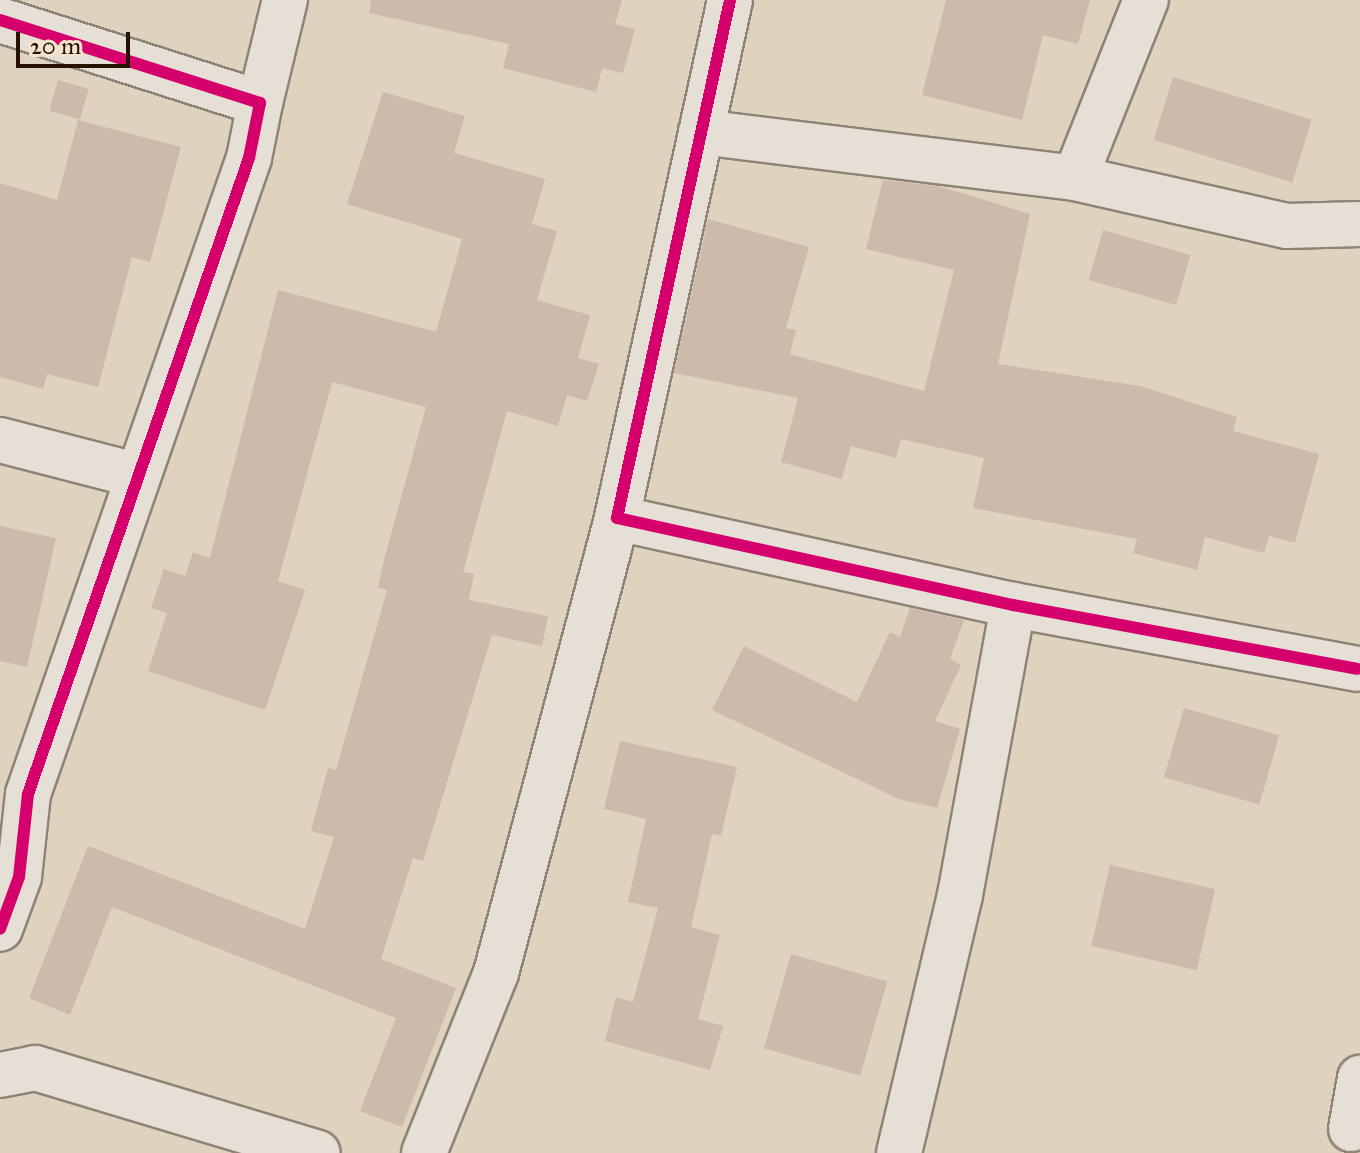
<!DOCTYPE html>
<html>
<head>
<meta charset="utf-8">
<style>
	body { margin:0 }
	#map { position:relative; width:1360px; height:1153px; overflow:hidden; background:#dfd2be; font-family:"IM FELL Great Primer",serif }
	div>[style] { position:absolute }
	.building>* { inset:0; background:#ccbaac; transform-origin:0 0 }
	.roads { filter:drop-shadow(2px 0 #8d8376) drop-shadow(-2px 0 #8d8376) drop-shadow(0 2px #8d8376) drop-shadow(0 -2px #8d8376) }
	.minor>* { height:44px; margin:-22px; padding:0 22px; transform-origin:22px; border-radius:22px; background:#e5dfd5 }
	.cycleway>* { height:12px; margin:-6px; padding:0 6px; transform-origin:6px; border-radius:6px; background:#d6006c }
	span { translate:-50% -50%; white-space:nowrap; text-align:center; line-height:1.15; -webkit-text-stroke:6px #f3e4cc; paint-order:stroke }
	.scale { position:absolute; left:16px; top:32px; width:114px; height:36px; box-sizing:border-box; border:4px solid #271203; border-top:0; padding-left:10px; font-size:24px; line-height:28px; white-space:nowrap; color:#271203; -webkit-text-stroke:6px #f3e4cc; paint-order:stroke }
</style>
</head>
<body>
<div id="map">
	<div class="building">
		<div style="clip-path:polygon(371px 0,622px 0,615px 24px,635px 29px,623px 73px,602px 68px,596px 92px,503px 68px,509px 44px,369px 13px)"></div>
		<div style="clip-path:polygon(946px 0,1090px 0,1078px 44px,1043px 35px,1022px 120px,922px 95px)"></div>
		<div style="left:1173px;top:77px;width:145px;height:66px;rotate:17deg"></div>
		<div style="left:58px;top:80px;width:32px;height:32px;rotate:16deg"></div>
		<div style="clip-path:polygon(383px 92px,465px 116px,454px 153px,545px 179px,532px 224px,557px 231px,537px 300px,590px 315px,578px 358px,599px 364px,587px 401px,567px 395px,558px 426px,507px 411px,463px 572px,474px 574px,469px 600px,548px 616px,542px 646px,492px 635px,423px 861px,413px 858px,381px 959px,456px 988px,402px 1127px,360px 1111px,396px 1018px,112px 907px,70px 1015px,29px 998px,88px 846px,305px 929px,334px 837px,311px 831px,328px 768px,336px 770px,387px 590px,378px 588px,384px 560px,426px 407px,332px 382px,278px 581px,305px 590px,265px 710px,148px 671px,167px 613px,151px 608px,164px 569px,185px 576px,193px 552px,210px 558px,278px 290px,436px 332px,462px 239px,347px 204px)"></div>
		<div style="clip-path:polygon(78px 120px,181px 147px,150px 262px,132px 257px,98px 387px,47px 374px,43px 389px,0 377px,0 183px,57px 200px)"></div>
		<div style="clip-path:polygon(883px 180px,938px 186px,1030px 214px,998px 364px,1140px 386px,1237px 417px,1233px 431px,1319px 454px,1295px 543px,1269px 536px,1264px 553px,1205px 537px,1197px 570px,1133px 553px,1137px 539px,973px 508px,984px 458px,901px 439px,896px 458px,851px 446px,842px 479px,781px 462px,798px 398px,674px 373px,708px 219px,809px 247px,786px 328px,796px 330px,790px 354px,924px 391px,954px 270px,866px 249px)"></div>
		<div style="left:1103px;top:230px;width:91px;height:52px;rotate:16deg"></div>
		<div style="clip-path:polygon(0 526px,56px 538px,27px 667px,0 661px)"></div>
		<div style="clip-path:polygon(910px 608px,964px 620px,950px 659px,961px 665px,935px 721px,960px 729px,937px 808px,899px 799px,712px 710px,744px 646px,857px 702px,890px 632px,900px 637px)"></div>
		<div style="left:1184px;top:708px;width:99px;height:72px;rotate:16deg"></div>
		<div style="clip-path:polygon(620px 741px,737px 767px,721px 836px,712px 834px,691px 927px,720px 935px,698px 1019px,723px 1026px,710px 1070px,605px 1041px,616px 997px,633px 1002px,658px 908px,628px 902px,646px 819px,604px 809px)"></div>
		<div style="left:1110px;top:865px;width:108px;height:83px;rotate:13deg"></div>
		<div style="left:791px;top:954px;width:100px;height:98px;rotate:16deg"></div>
	</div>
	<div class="roads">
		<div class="minor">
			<div style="left:730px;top:0;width:530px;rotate:102.31deg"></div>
			<div style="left:617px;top:518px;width:405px;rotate:12.4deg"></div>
			<div style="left:1013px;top:605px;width:350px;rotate:10.5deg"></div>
			<div style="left:0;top:20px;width:273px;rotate:17.7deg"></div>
			<div style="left:260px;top:103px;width:56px;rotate:101.3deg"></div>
			<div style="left:249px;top:158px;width:673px;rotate:109.16deg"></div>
			<div style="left:28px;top:794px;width:83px;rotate:96.2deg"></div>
			<div style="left:19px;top:877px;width:55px;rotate:110.1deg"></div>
			<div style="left:260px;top:103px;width:106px;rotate:-76.4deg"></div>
			<div style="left:701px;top:132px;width:377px;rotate:7deg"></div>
			<div style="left:1075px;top:178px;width:217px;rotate:12.8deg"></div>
			<div style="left:1287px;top:226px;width:73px;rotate:-1.6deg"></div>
			<div style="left:1075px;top:178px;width:192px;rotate:-68.3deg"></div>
			<div style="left:0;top:440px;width:139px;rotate:14.5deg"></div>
			<div style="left:0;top:1075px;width:36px;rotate:-11deg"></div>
			<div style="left:35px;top:1068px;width:295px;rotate:16.7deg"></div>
			<div style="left:1351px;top:1129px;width:52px;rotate:-80deg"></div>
			<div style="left:424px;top:1153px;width:194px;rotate:-68.2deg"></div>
			<div style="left:496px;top:973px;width:471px;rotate:-75.1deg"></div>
			<div style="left:899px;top:1153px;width:265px;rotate:-76.7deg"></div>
			<div style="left:960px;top:895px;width:295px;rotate:-79.6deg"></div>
		</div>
	</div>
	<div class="cycleway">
		<div style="left:730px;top:0;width:530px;rotate:102.31deg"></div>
		<div style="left:617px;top:518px;width:405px;rotate:12.4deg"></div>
		<div style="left:1013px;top:605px;width:350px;rotate:10.5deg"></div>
		<div style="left:0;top:20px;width:273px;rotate:17.7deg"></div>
		<div style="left:260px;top:103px;width:56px;rotate:101.3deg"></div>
		<div style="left:249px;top:158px;width:673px;rotate:109.16deg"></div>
		<div style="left:28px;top:794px;width:83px;rotate:96.2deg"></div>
		<div style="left:19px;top:877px;width:55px;rotate:110.1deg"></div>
	</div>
	<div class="scale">20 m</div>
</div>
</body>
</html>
